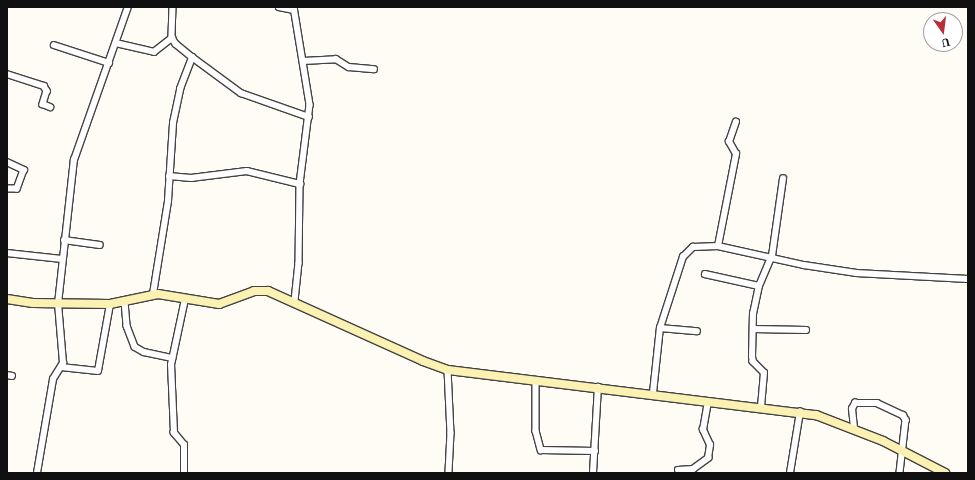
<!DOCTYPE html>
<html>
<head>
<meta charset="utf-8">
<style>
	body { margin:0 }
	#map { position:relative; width:975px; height:480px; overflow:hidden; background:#fefcf4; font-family:"Noto Serif",serif }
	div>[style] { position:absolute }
	.roads { filter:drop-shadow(1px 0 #434343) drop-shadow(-1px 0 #434343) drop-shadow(0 1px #434343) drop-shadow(0 -1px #434343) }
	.street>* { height:5.5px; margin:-2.75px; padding:0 2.75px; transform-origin:2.75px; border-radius:2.75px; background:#fff }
	.secondary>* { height:8px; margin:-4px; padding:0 4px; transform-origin:4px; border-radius:4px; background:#faf1b3 }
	span { translate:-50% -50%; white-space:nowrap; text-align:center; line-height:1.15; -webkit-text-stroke:4px #fff; paint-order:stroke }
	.frame { position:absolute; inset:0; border:8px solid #101010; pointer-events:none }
	.north { position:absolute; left:923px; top:12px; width:40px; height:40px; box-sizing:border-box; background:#fff; border:1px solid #9f9f9f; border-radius:50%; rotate:166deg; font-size:11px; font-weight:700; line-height:16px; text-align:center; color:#101010 }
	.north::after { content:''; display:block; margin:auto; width:14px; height:18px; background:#b92f38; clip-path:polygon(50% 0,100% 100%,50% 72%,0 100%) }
</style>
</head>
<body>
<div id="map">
	<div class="roads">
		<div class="street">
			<div style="left:173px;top:7px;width:31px;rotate:92deg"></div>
			<div style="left:172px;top:38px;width:7px;rotate:56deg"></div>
			<div style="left:176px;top:44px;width:21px;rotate:39deg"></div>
			<div style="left:192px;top:57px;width:61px;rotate:36.3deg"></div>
			<div style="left:241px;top:93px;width:72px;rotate:19.4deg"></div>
			<div style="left:279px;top:7px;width:15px;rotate:11deg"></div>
			<div style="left:294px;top:7px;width:99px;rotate:80.7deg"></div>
			<div style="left:310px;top:105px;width:80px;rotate:97.2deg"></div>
			<div style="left:300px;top:184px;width:79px;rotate:90.7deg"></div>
			<div style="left:299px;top:263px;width:39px;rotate:96deg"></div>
			<div style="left:116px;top:43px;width:39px;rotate:13deg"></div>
			<div style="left:154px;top:52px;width:23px;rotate:-38deg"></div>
			<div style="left:54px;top:45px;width:58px;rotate:18.1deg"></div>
			<div style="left:303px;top:61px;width:33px;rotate:-3deg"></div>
			<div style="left:336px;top:59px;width:15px;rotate:32deg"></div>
			<div style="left:349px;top:67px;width:25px;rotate:5deg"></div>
			<div style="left:7px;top:74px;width:39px;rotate:18deg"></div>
			<div style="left:44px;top:86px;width:6px;rotate:59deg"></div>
			<div style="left:47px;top:91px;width:14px;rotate:107deg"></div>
			<div style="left:43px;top:104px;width:8px;rotate:23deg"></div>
			<div style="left:7px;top:162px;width:19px;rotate:25deg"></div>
			<div style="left:24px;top:170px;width:20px;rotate:110deg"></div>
			<div style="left:17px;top:189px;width:10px;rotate:180deg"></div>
			<div style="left:169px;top:176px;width:22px;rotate:5deg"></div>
			<div style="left:191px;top:178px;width:56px;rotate:-7.1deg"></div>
			<div style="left:247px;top:171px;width:55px;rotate:13.8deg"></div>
			<div style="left:64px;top:240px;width:36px;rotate:8deg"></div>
			<div style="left:718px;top:246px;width:94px;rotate:-78.9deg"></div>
			<div style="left:736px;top:154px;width:14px;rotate:-120deg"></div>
			<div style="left:729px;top:142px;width:21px;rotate:-71deg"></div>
			<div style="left:7px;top:253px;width:55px;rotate:6.2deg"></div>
			<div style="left:705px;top:274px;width:55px;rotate:12.5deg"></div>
			<div style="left:153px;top:294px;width:94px;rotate:-80.8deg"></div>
			<div style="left:168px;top:201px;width:78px;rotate:-86.3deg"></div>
			<div style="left:173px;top:123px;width:35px;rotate:-78deg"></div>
			<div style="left:180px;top:89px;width:34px;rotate:-69deg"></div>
			<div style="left:125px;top:302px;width:24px;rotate:85deg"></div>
			<div style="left:127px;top:326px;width:22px;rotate:69deg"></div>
			<div style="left:135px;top:347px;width:10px;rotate:29deg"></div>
			<div style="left:144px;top:352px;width:29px;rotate:12deg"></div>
			<div style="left:660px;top:328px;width:37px;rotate:5deg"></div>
			<div style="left:753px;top:329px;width:53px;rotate:1.1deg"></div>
			<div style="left:61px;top:367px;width:37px;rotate:6deg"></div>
			<div style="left:98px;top:371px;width:68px;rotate:-79.8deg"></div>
			<div style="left:448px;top:370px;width:63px;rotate:87.3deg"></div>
			<div style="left:451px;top:433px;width:40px;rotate:92.9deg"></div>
			<div style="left:7px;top:375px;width:5px;rotate:11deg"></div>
			<div style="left:536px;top:380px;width:51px;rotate:90deg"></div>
			<div style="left:536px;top:431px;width:20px;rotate:75deg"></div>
			<div style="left:541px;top:450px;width:54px;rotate:1.1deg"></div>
			<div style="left:653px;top:393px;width:65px;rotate:-83.9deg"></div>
			<div style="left:660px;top:328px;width:75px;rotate:-72.1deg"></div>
			<div style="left:683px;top:257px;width:14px;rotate:-45deg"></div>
			<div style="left:693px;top:247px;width:25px;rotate:-2deg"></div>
			<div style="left:718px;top:246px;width:88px;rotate:12.5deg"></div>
			<div style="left:804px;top:265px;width:53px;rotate:8.7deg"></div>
			<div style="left:856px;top:273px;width:112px;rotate:3.1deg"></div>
			<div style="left:761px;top:407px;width:34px;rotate:-85deg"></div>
			<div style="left:764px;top:373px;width:16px;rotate:-135deg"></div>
			<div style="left:753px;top:362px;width:5px;rotate:-101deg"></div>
			<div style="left:752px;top:357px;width:43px;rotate:-88.7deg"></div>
			<div style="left:753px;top:314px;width:29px;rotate:-78deg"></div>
			<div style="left:759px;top:286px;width:33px;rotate:-67deg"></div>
			<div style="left:772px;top:256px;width:78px;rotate:-81.9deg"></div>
			<div style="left:854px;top:428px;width:19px;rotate:-96deg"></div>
			<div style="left:852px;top:409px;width:7px;rotate:-63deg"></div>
			<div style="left:855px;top:403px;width:22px"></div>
			<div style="left:877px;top:403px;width:29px;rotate:25deg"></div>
			<div style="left:903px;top:415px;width:6px;rotate:59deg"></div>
			<div style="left:906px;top:420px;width:53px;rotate:96.5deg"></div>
			<div style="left:678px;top:470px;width:15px;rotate:-4deg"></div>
			<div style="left:693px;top:469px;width:19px;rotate:-36deg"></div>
			<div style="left:708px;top:458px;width:13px;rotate:-81deg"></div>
			<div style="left:710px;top:445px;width:17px;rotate:-115deg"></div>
			<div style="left:703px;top:430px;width:28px;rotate:-80deg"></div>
			<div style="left:37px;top:473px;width:95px;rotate:-80.3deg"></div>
			<div style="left:53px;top:379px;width:19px;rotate:-58deg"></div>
			<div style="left:63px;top:363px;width:59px;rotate:-94.8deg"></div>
			<div style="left:58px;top:304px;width:145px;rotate:-83.7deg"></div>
			<div style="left:74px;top:160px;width:162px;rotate:-70.6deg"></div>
			<div style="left:184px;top:473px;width:28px;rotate:-90deg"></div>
			<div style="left:184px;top:445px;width:16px;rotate:-130deg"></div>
			<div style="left:174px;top:433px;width:68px;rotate:-92.5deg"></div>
			<div style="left:171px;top:365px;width:67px;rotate:-78deg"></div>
			<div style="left:593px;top:473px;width:86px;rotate:-86.7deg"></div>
			<div style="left:790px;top:473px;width:62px;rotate:-80.7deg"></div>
		</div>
		<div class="secondary">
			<div style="left:7px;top:299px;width:26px;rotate:9deg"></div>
			<div style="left:33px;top:303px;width:77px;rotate:0.7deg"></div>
			<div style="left:110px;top:304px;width:49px;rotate:-11.8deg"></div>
			<div style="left:158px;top:294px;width:62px;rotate:9.3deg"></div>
			<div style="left:219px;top:304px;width:37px;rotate:-20deg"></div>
			<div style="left:254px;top:291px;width:14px"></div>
			<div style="left:268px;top:291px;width:170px;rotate:24.3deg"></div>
			<div style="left:423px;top:361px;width:27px;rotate:20deg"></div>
			<div style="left:448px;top:370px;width:371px;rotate:7deg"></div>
			<div style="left:816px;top:415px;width:72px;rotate:21.2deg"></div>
			<div style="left:883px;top:441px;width:70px;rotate:27.3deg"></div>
		</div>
	</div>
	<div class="frame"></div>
	<div class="north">U</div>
</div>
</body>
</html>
